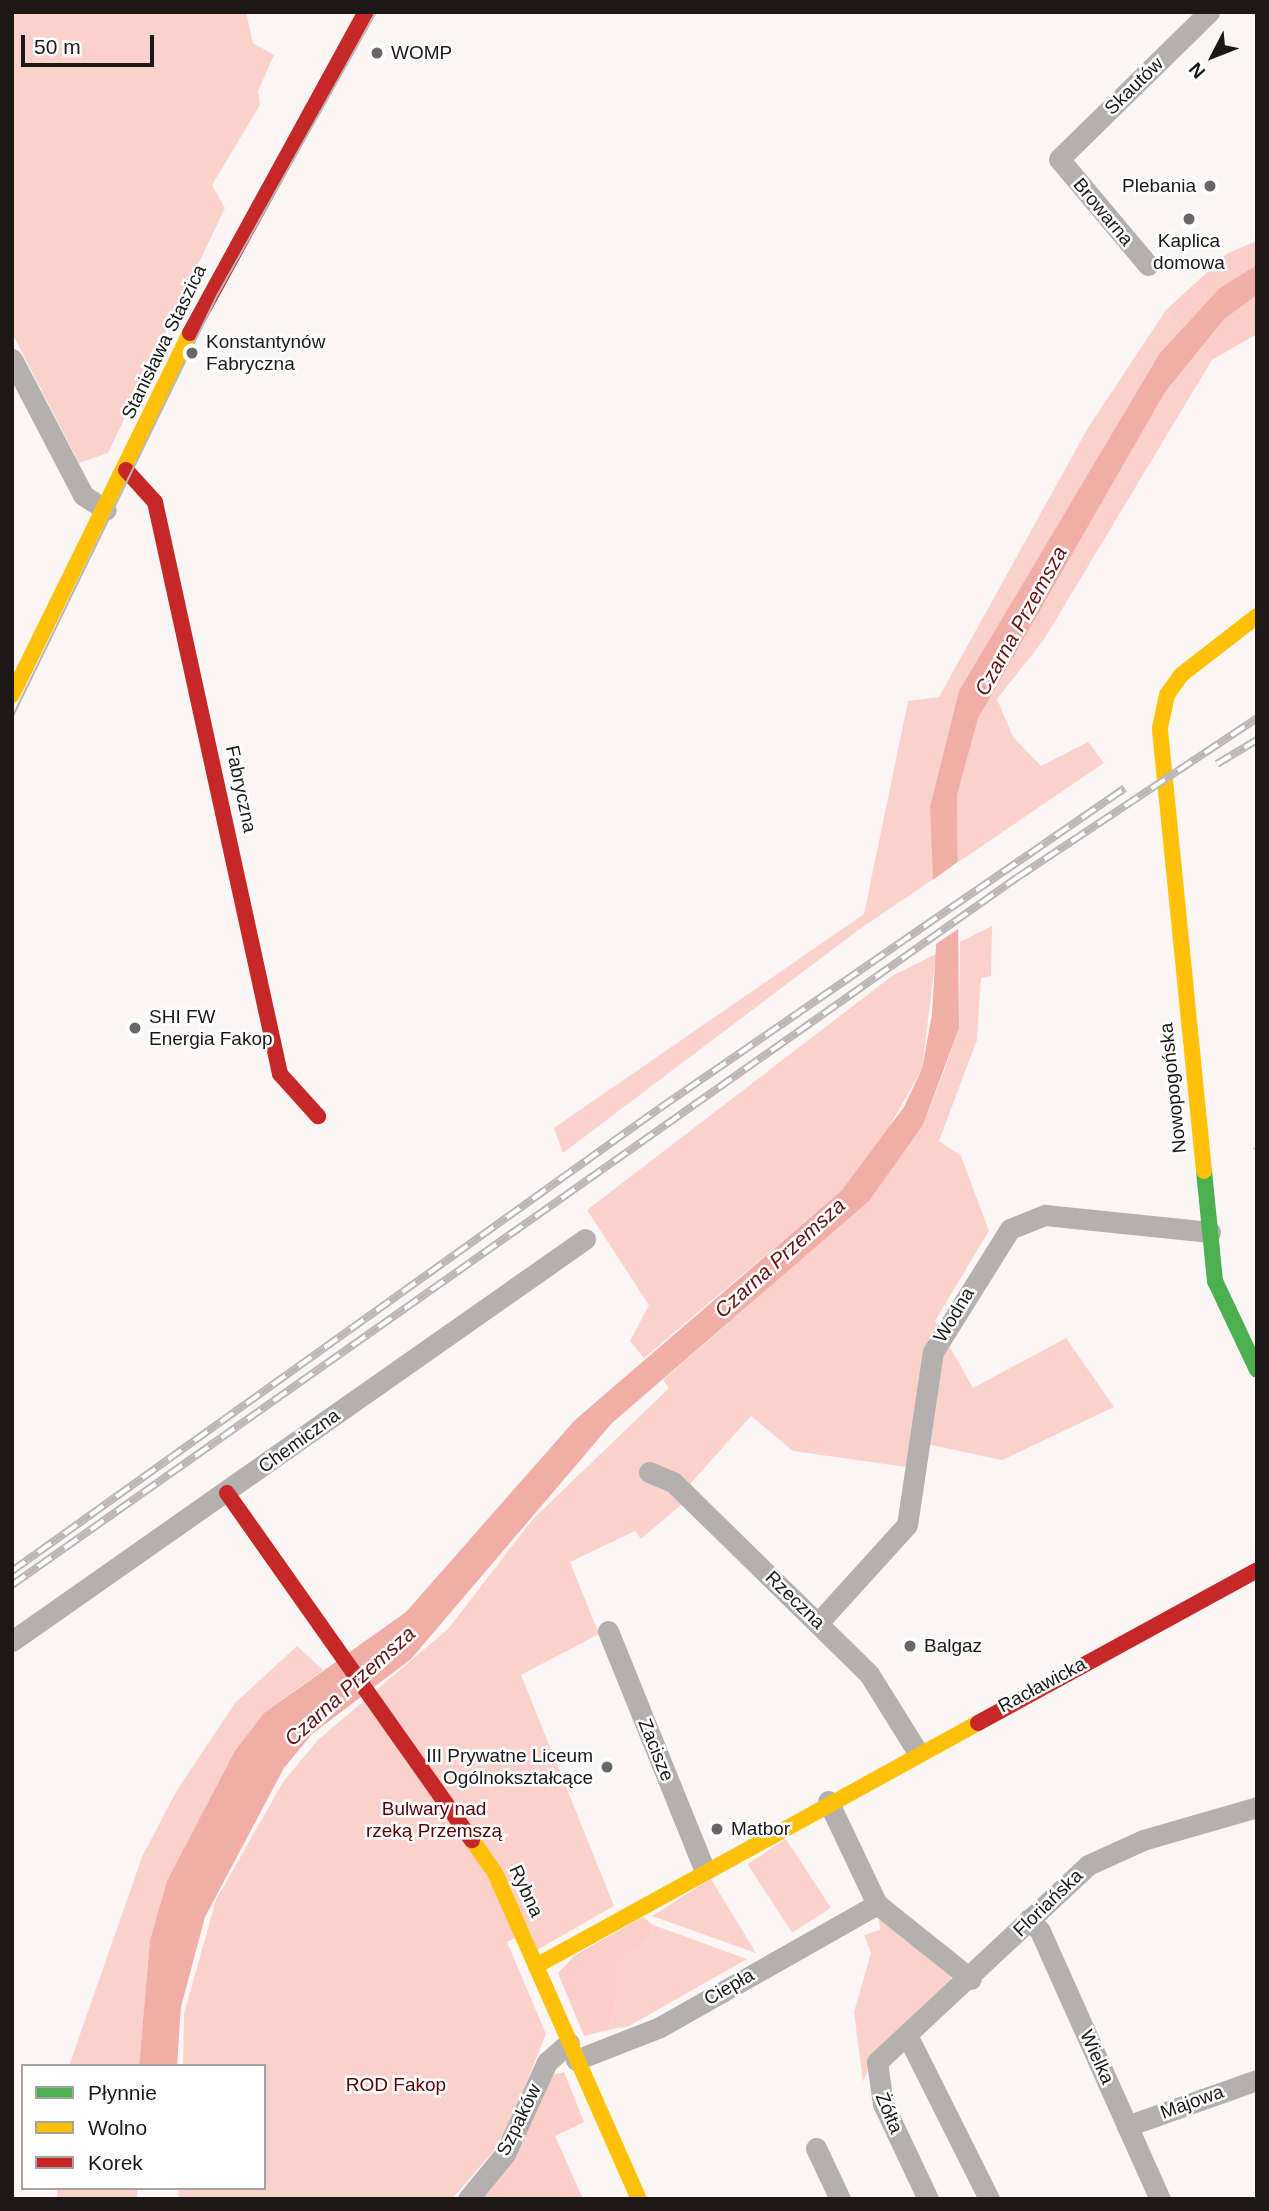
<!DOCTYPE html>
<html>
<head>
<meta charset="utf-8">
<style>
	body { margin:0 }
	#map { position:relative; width:1269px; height:2211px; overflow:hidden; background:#fbf6f6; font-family:Arial,sans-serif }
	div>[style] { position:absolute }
	.green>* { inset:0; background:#fbd1cc; transform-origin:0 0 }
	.forest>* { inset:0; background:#fccec9 }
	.water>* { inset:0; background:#f1aea7 }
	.pier>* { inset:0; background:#fbf6f6 }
	.street>* { height:21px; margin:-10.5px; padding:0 10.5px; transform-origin:10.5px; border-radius:10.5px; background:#b3b1b0 }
	.fast>* { height:16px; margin:-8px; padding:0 8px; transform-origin:8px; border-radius:8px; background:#4caf50 }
	.slow>* { height:16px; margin:-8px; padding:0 8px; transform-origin:8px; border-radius:8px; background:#ffc107 }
	.jam>* { height:16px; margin:-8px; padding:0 8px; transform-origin:8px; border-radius:8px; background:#c62828 }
	.tram>* { height:2px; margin:-1px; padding:0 1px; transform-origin:1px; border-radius:1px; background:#bab7b7 }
	.rail>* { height:8px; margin-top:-4px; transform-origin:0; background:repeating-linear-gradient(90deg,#fff 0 16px,#bab7b7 0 32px); box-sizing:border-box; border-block:2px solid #bab7b7 }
	.dots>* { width:19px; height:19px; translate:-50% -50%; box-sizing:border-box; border:4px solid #fff; border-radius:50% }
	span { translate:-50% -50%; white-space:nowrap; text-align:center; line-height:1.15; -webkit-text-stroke:5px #fff; paint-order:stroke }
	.poi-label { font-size:19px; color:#1b1817 }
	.left { translate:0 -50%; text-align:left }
	.right { translate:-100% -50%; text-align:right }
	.street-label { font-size:19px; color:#1b1817 }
	.park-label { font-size:19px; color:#570004 }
	.water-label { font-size:21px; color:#641110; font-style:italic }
	.frame { position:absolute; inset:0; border:14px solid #1b1817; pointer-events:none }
	.legend { position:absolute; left:21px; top:2064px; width:245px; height:126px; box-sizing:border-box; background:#fff; border:2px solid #a4a3a2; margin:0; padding:9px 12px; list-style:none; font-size:21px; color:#1b1817 }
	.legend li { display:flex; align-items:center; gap:14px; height:35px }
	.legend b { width:35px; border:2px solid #a4a3a2 }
	.north { position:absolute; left:1178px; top:21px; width:70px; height:70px; -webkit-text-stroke:5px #fff; paint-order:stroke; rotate:228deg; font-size:19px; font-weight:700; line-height:28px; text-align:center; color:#1b1817 }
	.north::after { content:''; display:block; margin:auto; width:24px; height:32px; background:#1b1817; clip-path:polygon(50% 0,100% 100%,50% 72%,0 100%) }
	.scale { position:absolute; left:21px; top:35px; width:133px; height:32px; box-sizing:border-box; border:4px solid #1b1817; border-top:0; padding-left:9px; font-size:21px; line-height:24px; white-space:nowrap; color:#1b1817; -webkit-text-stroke:5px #fff; paint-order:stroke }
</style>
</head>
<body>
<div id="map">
	<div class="green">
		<div style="clip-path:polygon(12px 12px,246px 12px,253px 43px,274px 55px,258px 91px,260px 105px,212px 185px,225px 208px,108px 453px,79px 463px,12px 333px)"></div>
		<div style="clip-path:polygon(1166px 310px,1212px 360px,1043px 641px,997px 699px,1013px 737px,1041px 766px,1088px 742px,1104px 763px,857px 931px,563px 1153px,554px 1128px,864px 914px,908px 701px,939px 697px,1089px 426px)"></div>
		<div style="clip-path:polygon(992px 926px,991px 976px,981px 978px,977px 1040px,939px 1141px,961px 1156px,989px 1231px,935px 1321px,973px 1388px,1066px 1338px,1114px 1407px,1002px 1460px,912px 1441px,906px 1467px,793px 1451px,751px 1416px,691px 1483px,681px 1505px,641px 1539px,635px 1531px,570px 1562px,599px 1634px,521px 1675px,614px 1906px,537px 1950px,530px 1931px,507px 1942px,546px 2034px,503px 2140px,452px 2199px,178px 2199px,179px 2188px,264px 2188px,264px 2066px,183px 2066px,184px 2013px,216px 1900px,283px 1782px,318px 1740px,448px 1629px,533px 1519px,669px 1388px,663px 1380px,869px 1200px,923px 1125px,944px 1071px,959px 1028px,960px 942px)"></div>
		<div style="clip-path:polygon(936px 954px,922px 1069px,875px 1152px,842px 1190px,644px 1358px,630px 1341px,649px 1305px,587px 1210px,892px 976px)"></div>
		<div style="clip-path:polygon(297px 1646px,323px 1670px,264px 1713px,167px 1881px,150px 1940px,139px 2066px,69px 2066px,142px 1857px,177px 1790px,235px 1703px)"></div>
		<div style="left:786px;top:1839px;width:82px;height:46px;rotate:57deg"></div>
		<div style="clip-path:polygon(711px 1879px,756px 1953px,652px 1916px)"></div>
		<div style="clip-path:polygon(879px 1919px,949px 1971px,953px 1985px,873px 2057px,863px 2082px,854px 2012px,871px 1953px,864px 1935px,880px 1930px)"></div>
		<div style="clip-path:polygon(653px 1925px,747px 1959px,629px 2026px,608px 2030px,617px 1999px,616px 1964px,648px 1939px)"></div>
		<div style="left:57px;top:2188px;width:80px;height:11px"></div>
	</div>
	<div class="forest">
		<div style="clip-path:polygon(1257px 241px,1257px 334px,1212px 360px,1166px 310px,1228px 253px)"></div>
		<div style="clip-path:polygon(643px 1917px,653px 1925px,648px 1939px,617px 1964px,617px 1999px,608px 2030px,584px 2036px,558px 1973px,574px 1956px)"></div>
		<div style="clip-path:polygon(564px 2072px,584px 2122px,555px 2136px,583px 2199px,481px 2199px,552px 2075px)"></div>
	</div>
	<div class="water">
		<div style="clip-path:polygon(1257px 265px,1257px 295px,1224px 319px,1165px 392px,978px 718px,957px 795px,959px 1028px,923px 1125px,869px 1201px,612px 1423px,411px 1659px,312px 1734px,284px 1768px,205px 1917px,181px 2007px,177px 2066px,139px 2066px,150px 1940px,167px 1881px,235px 1751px,264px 1713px,406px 1612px,575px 1420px,842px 1190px,904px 1107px,922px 1069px,932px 1014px,936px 947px,930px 807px,959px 691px,1160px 353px,1220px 288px)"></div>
	</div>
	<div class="pier">
		<div style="clip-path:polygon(959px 861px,964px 925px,933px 946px,930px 882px)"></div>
	</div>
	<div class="street">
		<div style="left:1148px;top:265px;width:138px;rotate:-130deg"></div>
		<div style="left:1059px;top:159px;width:210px;rotate:-44.4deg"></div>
		<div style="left:12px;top:359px;width:153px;rotate:62.4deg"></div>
		<div style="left:83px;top:495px;width:27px;rotate:33deg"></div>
		<div style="left:649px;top:1472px;width:26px;rotate:23deg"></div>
		<div style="left:673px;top:1482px;width:274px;rotate:44.4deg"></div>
		<div style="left:869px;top:1674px;width:91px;rotate:58.1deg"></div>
		<div style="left:818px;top:1623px;width:132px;rotate:-47.8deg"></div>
		<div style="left:907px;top:1525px;width:175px;rotate:-81.5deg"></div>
		<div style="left:933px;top:1352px;width:145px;rotate:-58deg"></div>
		<div style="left:1010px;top:1229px;width:38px;rotate:-22deg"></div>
		<div style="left:1045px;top:1215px;width:166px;rotate:5.9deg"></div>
		<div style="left:608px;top:1631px;width:257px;rotate:68deg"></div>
		<div style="left:12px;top:1641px;width:700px;rotate:-35.05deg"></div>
		<div style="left:828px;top:1801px;width:114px;rotate:64.6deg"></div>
		<div style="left:877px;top:1904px;width:120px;rotate:38.6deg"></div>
		<div style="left:1029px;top:1919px;width:16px;rotate:47deg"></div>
		<div style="left:1040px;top:1931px;width:294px;rotate:65.9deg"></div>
		<div style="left:907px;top:2035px;width:183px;rotate:63.4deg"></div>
		<div style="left:576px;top:2060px;width:90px;rotate:-21.4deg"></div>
		<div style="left:660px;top:2027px;width:249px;rotate:-29.5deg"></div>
		<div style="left:1127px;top:2126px;width:138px;rotate:-19.5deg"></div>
		<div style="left:816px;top:2148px;width:56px;rotate:64.8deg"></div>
		<div style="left:468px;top:2199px;width:58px;rotate:-50.6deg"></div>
		<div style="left:505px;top:2154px;width:101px;rotate:-65.5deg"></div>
		<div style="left:547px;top:2062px;width:29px;rotate:-41deg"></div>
		<div style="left:928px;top:2199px;width:105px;rotate:-115.3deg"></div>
		<div style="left:883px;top:2104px;width:42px;rotate:-98.1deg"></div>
		<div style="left:877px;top:2062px;width:289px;rotate:-43deg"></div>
		<div style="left:1088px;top:1865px;width:60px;rotate:-24.4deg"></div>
		<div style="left:1143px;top:1840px;width:119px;rotate:-16.1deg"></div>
	</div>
	<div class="fast">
		<div style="left:1204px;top:1171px;width:111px;rotate:84.3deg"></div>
		<div style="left:1215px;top:1281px;width:98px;rotate:64.7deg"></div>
	</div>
	<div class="slow">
		<div style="left:12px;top:695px;width:403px;rotate:-63.8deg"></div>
		<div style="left:1204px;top:1171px;width:445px;rotate:-95.7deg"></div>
		<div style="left:1160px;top:728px;width:34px;rotate:-78deg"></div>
		<div style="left:1167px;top:695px;width:24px;rotate:-55deg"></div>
		<div style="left:1181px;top:675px;width:96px;rotate:-37.8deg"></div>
		<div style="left:472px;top:1840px;width:40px;rotate:55.1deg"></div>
		<div style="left:495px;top:1873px;width:356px;rotate:66.2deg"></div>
		<div style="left:536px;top:1966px;width:504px;rotate:-28.8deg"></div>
	</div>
	<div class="jam">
		<div style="left:190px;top:333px;width:366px;rotate:-61.3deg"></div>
		<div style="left:126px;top:470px;width:43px;rotate:47.8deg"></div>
		<div style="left:155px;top:502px;width:585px;rotate:77.67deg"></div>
		<div style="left:280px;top:1074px;width:57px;rotate:47.9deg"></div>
		<div style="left:227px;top:1493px;width:425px;rotate:54.8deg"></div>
		<div style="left:978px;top:1723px;width:318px;rotate:-28.7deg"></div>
	</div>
	<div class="tram">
		<div style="left:12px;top:718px;width:471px;rotate:-64.1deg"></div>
		<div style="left:218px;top:294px;width:323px;rotate:-60.7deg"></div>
	</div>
	<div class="rail">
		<div style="left:1217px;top:764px;width:47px;rotate:-31deg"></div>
		<div style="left:1256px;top:1151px;width:1px;rotate:-45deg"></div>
		<div style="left:12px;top:1571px;width:796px;rotate:-35.55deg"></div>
		<div style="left:660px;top:1108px;width:564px;rotate:-34.53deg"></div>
		<div style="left:12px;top:1585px;width:1230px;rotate:-35.14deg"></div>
		<div style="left:1018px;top:877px;width:287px;rotate:-33.6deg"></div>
	</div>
	<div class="dots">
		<div style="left:377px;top:53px;background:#696665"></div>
		<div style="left:1210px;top:186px;background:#696665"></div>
		<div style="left:1189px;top:219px;background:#696665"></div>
		<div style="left:192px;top:353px;background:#696665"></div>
		<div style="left:135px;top:1028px;background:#696665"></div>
		<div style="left:910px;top:1646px;background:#696665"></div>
		<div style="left:607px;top:1767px;background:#696665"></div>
		<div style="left:717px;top:1829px;background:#696665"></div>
	</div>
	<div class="poi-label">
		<span class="left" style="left:391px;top:53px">WOMP</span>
		<span class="right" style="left:1196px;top:186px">Plebania</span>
		<span style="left:1189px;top:252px">Kaplica<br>domowa</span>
		<span class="left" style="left:206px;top:353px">Konstantynów<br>Fabryczna</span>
		<span class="left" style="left:149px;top:1028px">SHI FW<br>Energia Fakop</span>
		<span class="left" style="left:924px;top:1646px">Balgaz</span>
		<span class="right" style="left:593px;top:1767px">III Prywatne Liceum<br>Ogólnokształcące</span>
		<span class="left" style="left:731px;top:1829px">Matbor</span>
	</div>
	<div class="street-label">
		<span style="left:1134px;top:86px;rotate:-44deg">Skautów</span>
		<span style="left:1103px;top:212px;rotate:50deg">Browarna</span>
		<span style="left:164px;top:342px;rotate:-64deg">Stanisława Staszica</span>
		<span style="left:241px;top:789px;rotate:78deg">Fabryczna</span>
		<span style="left:1173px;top:1088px;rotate:-96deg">Nowopogońska</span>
		<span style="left:954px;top:1315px;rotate:-59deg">Wodna</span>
		<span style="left:299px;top:1441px;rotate:-36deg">Chemiczna</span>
		<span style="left:795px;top:1600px;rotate:44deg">Rzeczna</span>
		<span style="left:1042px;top:1685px;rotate:-28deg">Racławicka</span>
		<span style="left:656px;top:1750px;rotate:68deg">Zacisze</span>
		<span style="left:526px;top:1891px;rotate:65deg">Rybna</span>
		<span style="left:1048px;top:1903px;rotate:-44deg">Floriańska</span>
		<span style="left:729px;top:1987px;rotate:-30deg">Ciepła</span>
		<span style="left:1097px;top:2057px;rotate:66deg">Wielka</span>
		<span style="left:1192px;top:2102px;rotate:-20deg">Majowa</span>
		<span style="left:889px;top:2113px;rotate:67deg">Żółta</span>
		<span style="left:519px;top:2120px;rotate:-64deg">Szpaków</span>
	</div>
	<div class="park-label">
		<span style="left:434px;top:1820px">Bulwary nad<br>rzeką Przemszą</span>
		<span style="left:396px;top:2085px">ROD Fakop</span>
	</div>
	<div class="water-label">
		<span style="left:1021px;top:621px;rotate:-61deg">Czarna Przemsza</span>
		<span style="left:780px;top:1258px;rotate:-42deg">Czarna Przemsza</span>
		<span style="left:350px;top:1686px;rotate:-42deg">Czarna Przemsza</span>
	</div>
	<div class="frame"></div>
	<ul class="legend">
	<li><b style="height:9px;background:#4caf50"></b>Płynnie</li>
	<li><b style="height:9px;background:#ffc107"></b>Wolno</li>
	<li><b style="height:9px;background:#c62828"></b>Korek</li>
	</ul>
	<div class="north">N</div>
	<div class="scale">50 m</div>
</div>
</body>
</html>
